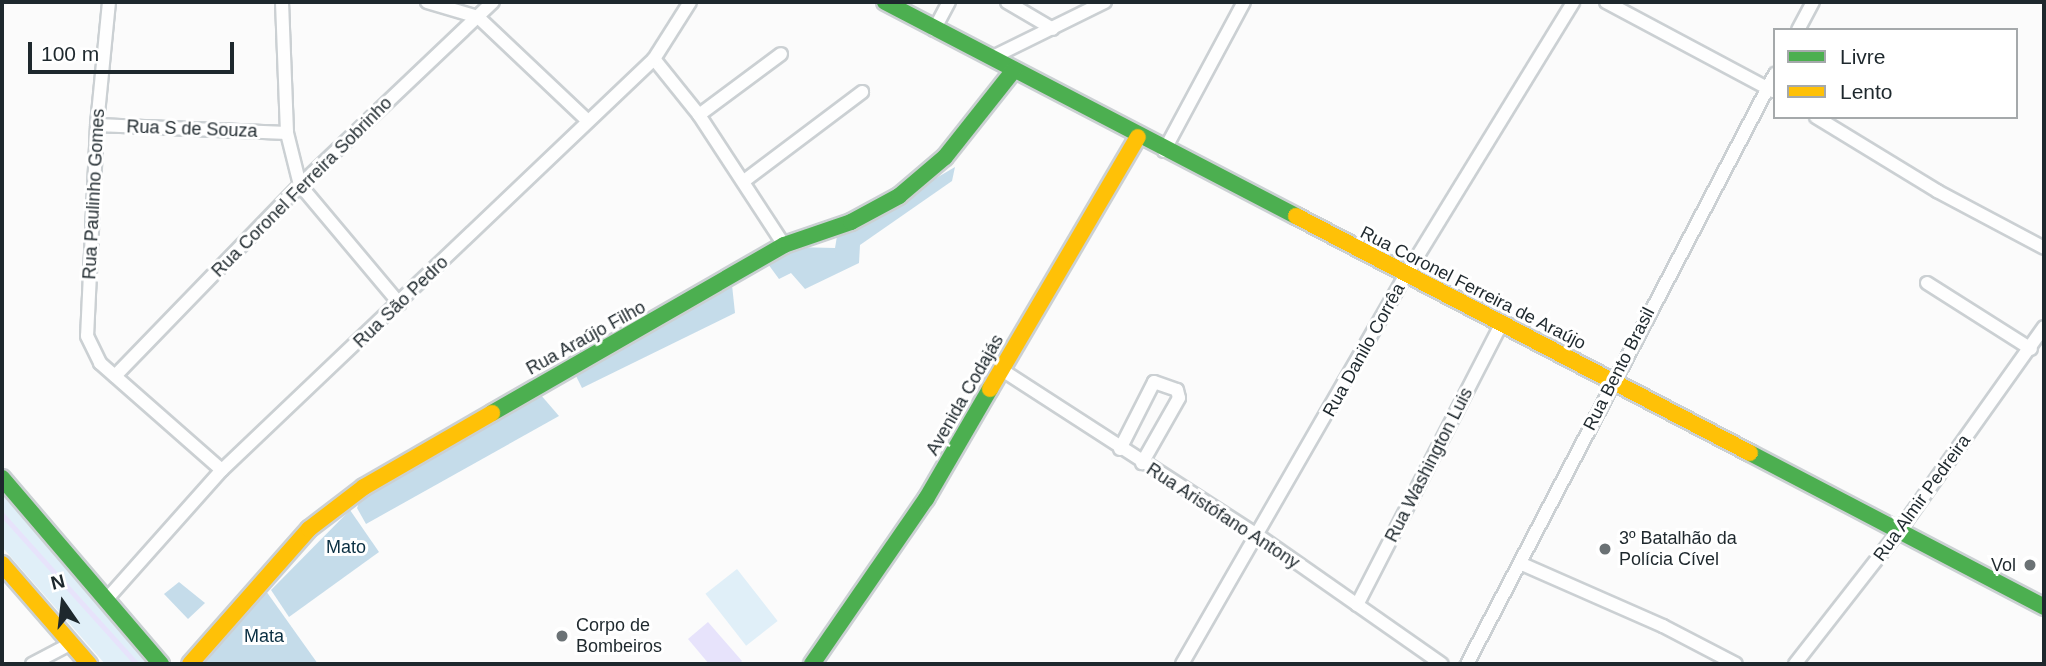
<!DOCTYPE html>
<html>
<head>
<meta charset="utf-8">
<style>
	body { margin:0 }
	#map { position:relative; width:2046px; height:666px; overflow:hidden; background:#fbfbfb; font-family:Helvetica,sans-serif }
	div>[style] { position:absolute }
	.green>* { inset:0; background:#e0eff8; transform-origin:0 0 }
	.forest>* { inset:0; background:#c5dcea }
	.water>* { inset:0; background:#e7e3fb }
	.stream>* { height:4.5px; margin:-2.25px; padding:0 2.25px; transform-origin:2.25px; border-radius:2.25px; background:#e7e3fb }
	.roads { filter:drop-shadow(2px 0 #cbd0d3) drop-shadow(-2px 0 #cbd0d3) drop-shadow(0 2px #cbd0d3) drop-shadow(0 -2px #cbd0d3) }
	.street>* { height:12px; margin:-6px; padding:0 6px; transform-origin:6px; border-radius:6px; background:#fefefe }
	.fast>* { height:16px; margin:-8px; padding:0 8px; transform-origin:8px; border-radius:8px; background:#4caf50 }
	.slow>* { height:16px; margin:-8px; padding:0 8px; transform-origin:8px; border-radius:8px; background:#ffc107 }
	.dots>* { width:19px; height:19px; translate:-50% -50%; box-sizing:border-box; border:4px solid #fff; border-radius:50% }
	span { translate:-50% -50%; white-space:nowrap; text-align:center; line-height:1.15; -webkit-text-stroke:6px #fff; paint-order:stroke }
	.street-label { font-size:18px; color:#1e282d }
	.poi-label { font-size:18px; color:#1e282d }
	.left { translate:0 -50%; text-align:left }
	.right { translate:-100% -50%; text-align:right }
	.park-label { font-size:18px; color:#0a2f42 }
	.frame { position:absolute; inset:0; border:4px solid #1e282d; pointer-events:none }
	.legend { position:absolute; left:1773px; top:28px; width:245px; height:91px; box-sizing:border-box; background:#fff; border:2px solid #a5a9ab; margin:0; padding:9px 12px; list-style:none; font-size:21px; color:#1e282d }
	.legend li { display:flex; align-items:center; gap:14px; height:35px }
	.legend b { width:35px; border:2px solid #a5a9ab }
	.north { position:absolute; left:28px; top:568px; width:70px; height:70px; -webkit-text-stroke:5px #fff; paint-order:stroke; rotate:346deg; font-size:19px; font-weight:700; line-height:28px; text-align:center; color:#1e282d }
	.north::after { content:''; display:block; margin:auto; width:24px; height:32px; background:#1e282d; clip-path:polygon(50% 0,100% 100%,50% 72%,0 100%) }
	.scale { position:absolute; left:28px; top:42px; width:206px; height:32px; box-sizing:border-box; border:4px solid #1e282d; border-top:0; padding-left:9px; font-size:21px; line-height:24px; white-space:nowrap; color:#1e282d; -webkit-text-stroke:5px #fff; paint-order:stroke }
</style>
</head>
<body>
<div id="map">
	<div class="green">
		<div style="clip-path:polygon(2px 481px,165px 664px,105px 664px,2px 547px)"></div>
		<div style="left:737px;top:569px;width:66px;height:40px;rotate:52deg"></div>
	</div>
	<div class="forest">
		<div style="clip-path:polygon(955px 167px,952px 181px,860px 245px,859px 263px,805px 289px,791px 273px,779px 279px,768px 264px,793px 247px,835px 248px,837px 236px)"></div>
		<div style="clip-path:polygon(732px 285px,735px 313px,582px 388px,576px 376px)"></div>
		<div style="clip-path:polygon(540px 394px,559px 416px,366px 524px,357px 508px,362px 495px)"></div>
		<div style="clip-path:polygon(350px 510px,379px 552px,289px 617px,271px 590px)"></div>
		<div style="clip-path:polygon(179px 582px,205px 603px,188px 619px,164px 594px)"></div>
		<div style="clip-path:polygon(266px 591px,318px 664px,201px 664px)"></div>
	</div>
	<div class="water">
		<div style="clip-path:polygon(708px 622px,742px 661px,739px 664px,709px 664px,688px 639px)"></div>
	</div>
	<div class="stream">
		<div style="left:2px;top:514px;width:202px;rotate:48deg"></div>
	</div>
	<div class="roads">
		<div class="street">
			<div style="left:109px;top:2px;width:124px;rotate:95.6deg"></div>
			<div style="left:97px;top:125px;width:211px;rotate:92.7deg"></div>
			<div style="left:87px;top:336px;width:30px;rotate:64deg"></div>
			<div style="left:100px;top:363px;width:162px;rotate:41.3deg"></div>
			<div style="left:282px;top:2px;width:131px;rotate:87.8deg"></div>
			<div style="left:287px;top:133px;width:54px;rotate:76deg"></div>
			<div style="left:300px;top:185px;width:155px;rotate:50deg"></div>
			<div style="left:427px;top:2px;width:53px;rotate:16.4deg"></div>
			<div style="left:478px;top:17px;width:150px;rotate:43.4deg"></div>
			<div style="left:1007px;top:2px;width:53px;rotate:30.4deg"></div>
			<div style="left:1606px;top:2px;width:189px;rotate:28.1deg"></div>
			<div style="left:934px;top:30px;width:32px;rotate:-62deg"></div>
			<div style="left:1798px;top:30px;width:32px;rotate:-62deg"></div>
			<div style="left:991px;top:58px;width:127px;rotate:-26.2deg"></div>
			<div style="left:654px;top:59px;width:72px;rotate:51.2deg"></div>
			<div style="left:699px;top:115px;width:155px;rotate:56.8deg"></div>
			<div style="left:699px;top:115px;width:102px;rotate:-36.6deg"></div>
			<div style="left:1816px;top:117px;width:142px;rotate:31.4deg"></div>
			<div style="left:1937px;top:191px;width:121px;rotate:28deg"></div>
			<div style="left:97px;top:125px;width:190px;rotate:2.4deg"></div>
			<div style="left:1164px;top:151px;width:169px;rotate:-61.8deg"></div>
			<div style="left:744px;top:181px;width:148px;rotate:-37deg"></div>
			<div style="left:1927px;top:283px;width:123px;rotate:32.4deg"></div>
			<div style="left:1002px;top:370px;width:306px;rotate:32.9deg"></div>
			<div style="left:1259px;top:536px;width:223px;rotate:35deg"></div>
			<div style="left:115px;top:376px;width:266px;rotate:-45.9deg"></div>
			<div style="left:300px;top:185px;width:266px;rotate:-43.5deg"></div>
			<div style="left:1120px;top:449px;width:75px;rotate:-63.1deg"></div>
			<div style="left:1154px;top:382px;width:24px;rotate:19deg"></div>
			<div style="left:1177px;top:390px;width:8px;rotate:76deg"></div>
			<div style="left:1179px;top:398px;width:75px;rotate:119.6deg"></div>
			<div style="left:1522px;top:564px;width:154px;rotate:23.7deg"></div>
			<div style="left:1663px;top:626px;width:82px;rotate:27.5deg"></div>
			<div style="left:106px;top:600px;width:174px;rotate:-48.3deg"></div>
			<div style="left:222px;top:470px;width:596px;rotate:-43.57deg"></div>
			<div style="left:654px;top:59px;width:67px;rotate:-57.7deg"></div>
			<div style="left:1357px;top:605px;width:315px;rotate:-62.8deg"></div>
			<div style="left:32px;top:664px;width:43px;rotate:-27.8deg"></div>
			<div style="left:1182px;top:664px;width:449px;rotate:-60.1deg"></div>
			<div style="left:1406px;top:275px;width:320px;rotate:-58.5deg"></div>
			<div style="left:1467px;top:664px;width:666px;rotate:-62.43deg"></div>
			<div style="left:1795px;top:664px;width:169px;rotate:-52deg"></div>
			<div style="left:1899px;top:531px;width:250px;rotate:-54.6deg"></div>
		</div>
		<div class="fast">
			<div style="left:885px;top:2px;width:463px;rotate:27.5deg"></div>
			<div style="left:492px;top:413px;width:337px;rotate:-29.9deg"></div>
			<div style="left:784px;top:245px;width:71px;rotate:-18.9deg"></div>
			<div style="left:851px;top:222px;width:55px;rotate:-28.4deg"></div>
			<div style="left:899px;top:196px;width:60px;rotate:-40.3deg"></div>
			<div style="left:945px;top:157px;width:111px;rotate:-51.6deg"></div>
			<div style="left:1750px;top:453px;width:332px;rotate:27.6deg"></div>
			<div style="left:2px;top:478px;width:245px;rotate:49.5deg"></div>
			<div style="left:812px;top:664px;width:201px;rotate:-55.4deg"></div>
			<div style="left:926px;top:499px;width:127px;rotate:-59.8deg"></div>
		</div>
		<div class="slow">
			<div style="left:1296px;top:216px;width:512px;rotate:27.57deg"></div>
			<div style="left:990px;top:389px;width:292px;rotate:-59.6deg"></div>
			<div style="left:2px;top:564px;width:133px;rotate:49deg"></div>
			<div style="left:190px;top:664px;width:180px;rotate:-48.6deg"></div>
			<div style="left:309px;top:529px;width:69px;rotate:-37.4deg"></div>
			<div style="left:364px;top:487px;width:148px;rotate:-30deg"></div>
		</div>
	</div>
	<div class="dots">
		<div style="left:1605px;top:549px;background:#6b7275"></div>
		<div style="left:2030px;top:565px;background:#6b7275"></div>
		<div style="left:562px;top:636px;background:#6b7275"></div>
	</div>
	<div class="street-label">
		<span style="left:192px;top:129px;rotate:2deg">Rua S de Souza</span>
		<span style="left:302px;top:187px;rotate:-45deg">Rua Coronel Ferreira Sobrinho</span>
		<span style="left:94px;top:194px;rotate:-87deg">Rua Paulinho Gomes</span>
		<span style="left:1473px;top:288px;rotate:27deg">Rua Coronel Ferreira de Araújo</span>
		<span style="left:401px;top:302px;rotate:-44deg">Rua São Pedro</span>
		<span style="left:586px;top:338px;rotate:-29deg">Rua Araújo Filho</span>
		<span style="left:1364px;top:350px;rotate:-61deg">Rua Danilo Corrêa</span>
		<span style="left:1619px;top:369px;rotate:-63deg">Rua Bento Brasil</span>
		<span style="left:965px;top:395px;rotate:-60deg">Avenida Codajás</span>
		<span style="left:1429px;top:465px;rotate:-63deg">Rua Washington Luis</span>
		<span style="left:1922px;top:498px;rotate:-54deg">Rua Almir Pedreira</span>
		<span style="left:1223px;top:516px;rotate:33deg">Rua Aristófano Antony</span>
	</div>
	<div class="poi-label">
		<span class="left" style="left:1619px;top:549px">3º Batalhão da<br>Polícia Cível</span>
		<span class="right" style="left:2016px;top:565px">Vol</span>
		<span class="left" style="left:576px;top:636px">Corpo de<br>Bombeiros</span>
	</div>
	<div class="park-label">
		<span style="left:346px;top:547px">Mato</span>
		<span style="left:264px;top:636px">Mata</span>
	</div>
	<div class="frame"></div>
	<ul class="legend">
	<li><b style="height:9px;background:#4caf50"></b>Livre</li>
	<li><b style="height:9px;background:#ffc107"></b>Lento</li>
	</ul>
	<div class="north">N</div>
	<div class="scale">100 m</div>
</div>
</body>
</html>
